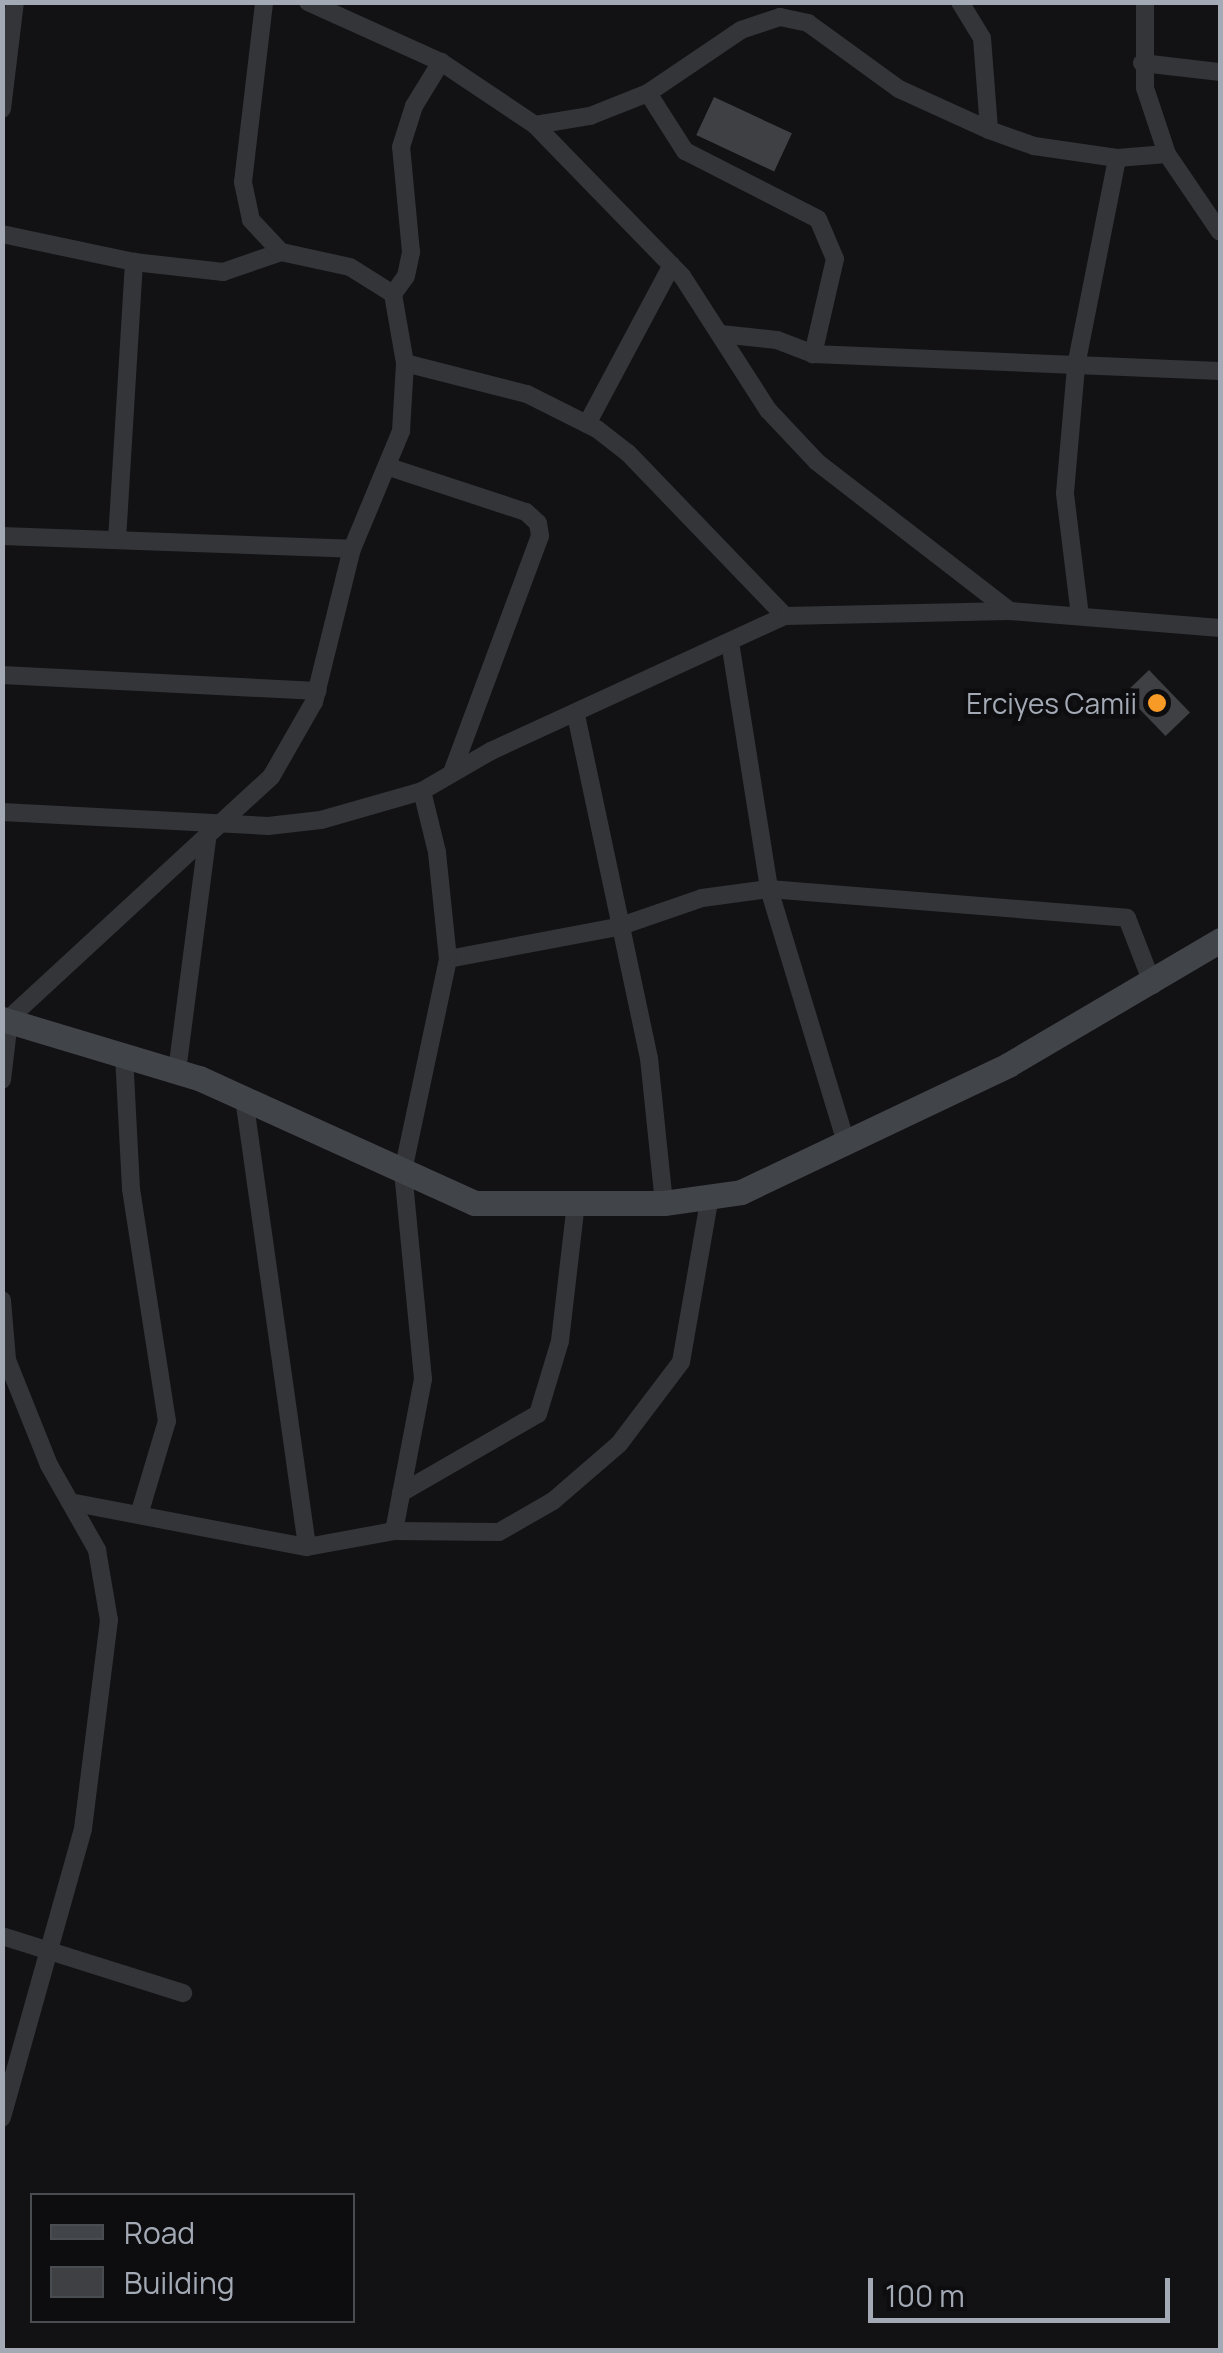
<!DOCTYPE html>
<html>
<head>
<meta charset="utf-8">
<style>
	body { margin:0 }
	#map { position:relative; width:1223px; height:2353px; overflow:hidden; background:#121214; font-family:Manrope,sans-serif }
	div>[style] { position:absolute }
	.building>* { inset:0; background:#3e4044; transform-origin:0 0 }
	.street>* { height:18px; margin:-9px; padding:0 9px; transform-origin:9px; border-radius:9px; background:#333539 }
	.secondary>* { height:25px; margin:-12.5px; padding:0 12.5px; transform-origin:12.5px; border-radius:12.5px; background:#414449 }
	.dots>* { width:28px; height:28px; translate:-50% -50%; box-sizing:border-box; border:5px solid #0d0d0f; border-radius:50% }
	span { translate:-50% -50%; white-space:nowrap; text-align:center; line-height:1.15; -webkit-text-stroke:9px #0d0d0f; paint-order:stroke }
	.poi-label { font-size:28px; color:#a3aab5 }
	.right { translate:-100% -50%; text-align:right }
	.frame { position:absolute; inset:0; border:5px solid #a3aab5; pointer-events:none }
	.legend { position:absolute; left:30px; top:2193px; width:325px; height:130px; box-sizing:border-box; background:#0d0d0f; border:2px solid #494c51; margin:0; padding:12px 18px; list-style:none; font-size:30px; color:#a3aab5 }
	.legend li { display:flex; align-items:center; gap:20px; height:50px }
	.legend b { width:50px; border:2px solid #494c51 }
	.scale { position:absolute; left:868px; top:2278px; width:302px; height:45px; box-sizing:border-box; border:5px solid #a3aab5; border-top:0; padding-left:12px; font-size:30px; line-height:35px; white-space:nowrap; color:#a3aab5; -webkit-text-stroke:8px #0d0d0f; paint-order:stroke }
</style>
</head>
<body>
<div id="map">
	<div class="building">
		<div style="left:714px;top:97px;width:86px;height:42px;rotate:25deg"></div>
		<div style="left:1149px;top:670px;width:59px;height:34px;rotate:46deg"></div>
	</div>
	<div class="street">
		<div style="left:308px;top:2px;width:146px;rotate:24.3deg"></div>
		<div style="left:441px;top:62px;width:113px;rotate:33.8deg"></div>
		<div style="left:535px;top:125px;width:211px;rotate:45.8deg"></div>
		<div style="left:682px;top:276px;width:159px;rotate:57.3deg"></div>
		<div style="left:768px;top:410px;width:71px;rotate:46.7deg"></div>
		<div style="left:817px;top:462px;width:244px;rotate:37.7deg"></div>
		<div style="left:1010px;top:611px;width:211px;rotate:4.6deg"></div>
		<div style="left:960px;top:2px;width:42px;rotate:58.6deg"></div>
		<div style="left:982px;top:38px;width:92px;rotate:85.6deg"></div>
		<div style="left:1145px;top:2px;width:86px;rotate:90deg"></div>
		<div style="left:1145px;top:88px;width:70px;rotate:71.6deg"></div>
		<div style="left:1167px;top:154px;width:94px;rotate:55.8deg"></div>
		<div style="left:1142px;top:63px;width:79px;rotate:6.6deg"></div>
		<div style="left:648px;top:93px;width:69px;rotate:57.5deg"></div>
		<div style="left:685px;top:151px;width:149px;rotate:27.1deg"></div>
		<div style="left:818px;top:219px;width:43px;rotate:67deg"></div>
		<div style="left:835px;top:259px;width:98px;rotate:103deg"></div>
		<div style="left:2px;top:109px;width:108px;rotate:-83.1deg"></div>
		<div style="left:535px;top:125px;width:56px;rotate:-9.3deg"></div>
		<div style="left:590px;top:116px;width:62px;rotate:-21.6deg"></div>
		<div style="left:648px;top:93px;width:112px;rotate:-34.1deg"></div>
		<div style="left:741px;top:30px;width:41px;rotate:-18.4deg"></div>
		<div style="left:780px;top:17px;width:29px;rotate:12deg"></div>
		<div style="left:808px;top:23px;width:112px;rotate:36deg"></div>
		<div style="left:899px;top:89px;width:99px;rotate:24.5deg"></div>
		<div style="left:989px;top:130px;width:48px;rotate:19.6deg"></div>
		<div style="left:1034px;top:146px;width:84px;rotate:8.2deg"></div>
		<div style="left:1117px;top:158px;width:50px;rotate:-4.6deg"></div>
		<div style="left:2px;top:234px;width:135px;rotate:12deg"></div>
		<div style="left:134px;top:262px;width:90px;rotate:6.4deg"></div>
		<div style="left:223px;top:272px;width:61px;rotate:-19deg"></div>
		<div style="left:393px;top:294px;width:22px;rotate:-54deg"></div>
		<div style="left:406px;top:276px;width:25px;rotate:-78deg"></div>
		<div style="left:411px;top:252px;width:105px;rotate:-95.4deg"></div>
		<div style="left:401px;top:147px;width:43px;rotate:-72.4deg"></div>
		<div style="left:414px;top:106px;width:52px;rotate:-58.5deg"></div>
		<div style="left:721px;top:334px;width:56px;rotate:6.1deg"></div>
		<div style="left:777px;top:340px;width:39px;rotate:21deg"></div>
		<div style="left:813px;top:354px;width:407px;rotate:2.4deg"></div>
		<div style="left:405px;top:363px;width:126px;rotate:14.3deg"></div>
		<div style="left:527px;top:394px;width:78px;rotate:26.6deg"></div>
		<div style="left:597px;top:429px;width:39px;rotate:38deg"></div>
		<div style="left:628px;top:453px;width:226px;rotate:46.1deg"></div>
		<div style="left:587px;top:424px;width:180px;rotate:-61.9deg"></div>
		<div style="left:389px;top:467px;width:144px;rotate:18.2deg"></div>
		<div style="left:526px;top:512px;width:16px;rotate:43deg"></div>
		<div style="left:538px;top:523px;width:13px;rotate:81deg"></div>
		<div style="left:540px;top:536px;width:253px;rotate:110.4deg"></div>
		<div style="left:2px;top:536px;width:350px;rotate:2.1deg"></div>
		<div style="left:117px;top:540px;width:279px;rotate:-86.5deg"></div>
		<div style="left:1080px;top:616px;width:124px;rotate:-97deg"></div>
		<div style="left:1065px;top:493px;width:127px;rotate:-85deg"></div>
		<div style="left:1076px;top:366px;width:212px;rotate:-78.8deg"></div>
		<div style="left:730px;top:642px;width:250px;rotate:81deg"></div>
		<div style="left:769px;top:889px;width:264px;rotate:73.1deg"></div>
		<div style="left:2px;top:675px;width:316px;rotate:2.9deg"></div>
		<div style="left:576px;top:715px;width:351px;rotate:78deg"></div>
		<div style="left:649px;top:1058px;width:146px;rotate:84.1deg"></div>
		<div style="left:2px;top:812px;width:266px;rotate:3deg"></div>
		<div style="left:268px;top:826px;width:53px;rotate:-6.5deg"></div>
		<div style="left:321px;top:820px;width:105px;rotate:-16deg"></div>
		<div style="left:422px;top:791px;width:80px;rotate:-30.1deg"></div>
		<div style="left:491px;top:751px;width:324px;rotate:-24.7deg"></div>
		<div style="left:785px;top:616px;width:225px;rotate:-1.3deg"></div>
		<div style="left:448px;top:959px;width:173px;rotate:-10.7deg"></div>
		<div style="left:618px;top:927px;width:89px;rotate:-19deg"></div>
		<div style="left:702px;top:898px;width:68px;rotate:-7.7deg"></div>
		<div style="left:769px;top:889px;width:359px;rotate:4.6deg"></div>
		<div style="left:1127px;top:918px;width:72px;rotate:68.8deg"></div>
		<div style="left:2px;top:1025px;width:366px;rotate:-42.7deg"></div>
		<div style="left:271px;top:777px;width:86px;rotate:-60.2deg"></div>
		<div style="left:314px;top:702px;width:158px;rotate:-76.1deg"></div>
		<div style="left:352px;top:549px;width:128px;rotate:-67.4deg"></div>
		<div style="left:401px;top:431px;width:68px;rotate:-86.6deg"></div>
		<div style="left:405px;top:363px;width:70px;rotate:-99.9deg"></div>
		<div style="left:393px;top:294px;width:51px;rotate:-147.9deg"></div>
		<div style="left:350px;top:267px;width:71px;rotate:-167.7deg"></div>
		<div style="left:281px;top:252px;width:44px;rotate:-133.2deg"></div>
		<div style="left:251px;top:220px;width:39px;rotate:-102deg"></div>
		<div style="left:243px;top:182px;width:181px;rotate:-83.3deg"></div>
		<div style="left:124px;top:1055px;width:134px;rotate:87deg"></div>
		<div style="left:131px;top:1189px;width:235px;rotate:81.2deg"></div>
		<div style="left:167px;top:1421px;width:98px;rotate:106.6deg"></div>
		<div style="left:177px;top:1071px;width:233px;rotate:-82.6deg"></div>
		<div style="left:2px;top:1080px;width:60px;rotate:-83.3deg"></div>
		<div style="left:244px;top:1098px;width:453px;rotate:82deg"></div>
		<div style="left:2px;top:1300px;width:60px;rotate:85.2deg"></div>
		<div style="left:7px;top:1360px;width:113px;rotate:68.2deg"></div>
		<div style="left:49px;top:1465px;width:98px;rotate:60.5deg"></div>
		<div style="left:97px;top:1550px;width:71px;rotate:80.3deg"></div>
		<div style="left:109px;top:1620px;width:211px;rotate:97.1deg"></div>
		<div style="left:83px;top:1829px;width:300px;rotate:105.7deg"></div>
		<div style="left:401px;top:1493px;width:158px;rotate:-30deg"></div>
		<div style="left:538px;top:1414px;width:76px;rotate:-73.2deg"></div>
		<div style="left:560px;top:1341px;width:139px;rotate:-83.4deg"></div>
		<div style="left:70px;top:1502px;width:241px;rotate:10.8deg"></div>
		<div style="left:307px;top:1547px;width:88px;rotate:-10.4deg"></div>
		<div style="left:394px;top:1531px;width:105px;rotate:0.5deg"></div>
		<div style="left:499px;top:1532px;width:62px;rotate:-29.9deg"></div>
		<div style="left:553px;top:1501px;width:87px;rotate:-40.8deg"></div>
		<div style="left:619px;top:1444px;width:103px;rotate:-52.9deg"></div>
		<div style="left:681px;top:1362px;width:169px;rotate:-80.1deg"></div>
		<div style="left:394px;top:1531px;width:155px;rotate:-79.2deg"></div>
		<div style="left:423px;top:1379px;width:209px;rotate:-95.5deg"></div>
		<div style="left:403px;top:1171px;width:217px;rotate:-78deg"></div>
		<div style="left:448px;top:959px;width:108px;rotate:-95.9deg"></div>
		<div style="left:437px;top:852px;width:63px;rotate:-103.8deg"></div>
		<div style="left:2px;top:1936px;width:190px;rotate:17.5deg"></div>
	</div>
	<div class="secondary">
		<div style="left:2px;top:1019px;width:206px;rotate:16.7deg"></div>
		<div style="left:199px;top:1078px;width:302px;rotate:24.4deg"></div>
		<div style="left:474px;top:1203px;width:190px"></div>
		<div style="left:664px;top:1203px;width:78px;rotate:-8.1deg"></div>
		<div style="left:741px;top:1192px;width:296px;rotate:-25.4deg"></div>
		<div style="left:1008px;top:1065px;width:246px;rotate:-30.5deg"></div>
	</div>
	<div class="dots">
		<div style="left:1157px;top:703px;background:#f79a26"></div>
	</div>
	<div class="poi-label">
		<span class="right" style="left:1137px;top:703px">Erciyes Camii</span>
	</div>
	<div class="frame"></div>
	<ul class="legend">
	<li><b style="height:12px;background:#414449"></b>Road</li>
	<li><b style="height:28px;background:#3e4044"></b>Building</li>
	</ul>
	<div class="scale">100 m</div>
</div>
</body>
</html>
